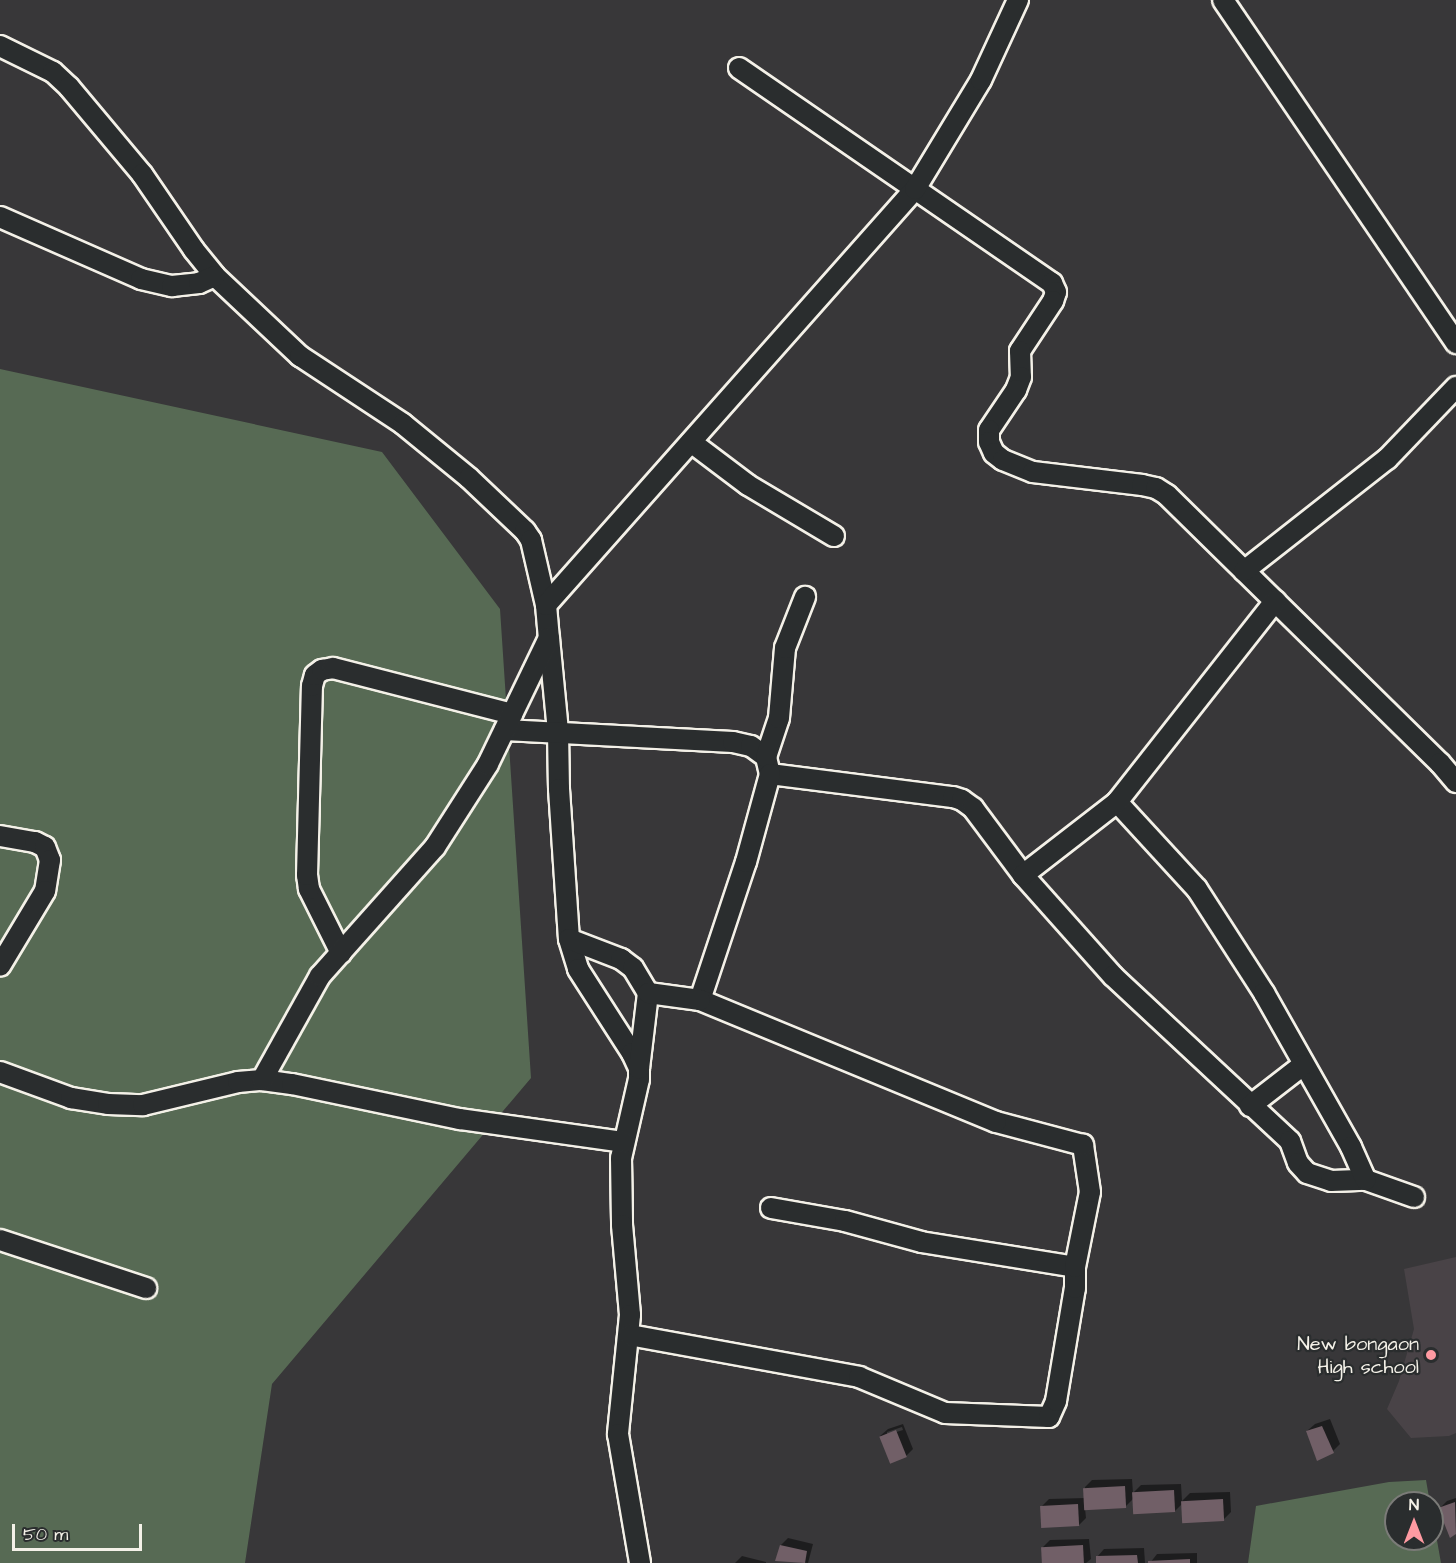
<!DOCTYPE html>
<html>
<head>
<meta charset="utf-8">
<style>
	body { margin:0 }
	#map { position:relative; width:1456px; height:1563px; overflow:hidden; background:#383739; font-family:"Architects Daughter",sans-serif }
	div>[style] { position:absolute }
	.built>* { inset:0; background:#494347 }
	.green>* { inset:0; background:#576a54 }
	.shadow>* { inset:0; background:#0007 }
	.building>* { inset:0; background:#715f67; transform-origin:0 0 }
	.roads { filter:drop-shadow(2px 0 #f4f1e8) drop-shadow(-2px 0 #f4f1e8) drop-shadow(0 2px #f4f1e8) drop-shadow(0 -2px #f4f1e8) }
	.minor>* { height:20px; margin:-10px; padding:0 10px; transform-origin:10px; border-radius:10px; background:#2a2d2e }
	.dots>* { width:16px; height:16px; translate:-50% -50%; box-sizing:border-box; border:3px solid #2a2d2e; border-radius:50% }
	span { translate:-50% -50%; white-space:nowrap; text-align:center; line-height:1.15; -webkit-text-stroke:4.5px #2a2d2e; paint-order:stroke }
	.poi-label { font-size:20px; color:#f4f1e8 }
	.right { translate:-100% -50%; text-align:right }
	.north { position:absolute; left:1384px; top:1491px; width:60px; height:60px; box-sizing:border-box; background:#2a2d2e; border:2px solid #7b7b78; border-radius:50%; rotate:0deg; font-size:16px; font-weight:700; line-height:24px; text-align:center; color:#f4f1e8 }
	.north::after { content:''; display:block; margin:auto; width:21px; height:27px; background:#ff9aa2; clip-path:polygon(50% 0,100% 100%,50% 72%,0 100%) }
	.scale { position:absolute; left:12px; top:1524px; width:130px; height:27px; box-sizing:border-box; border:3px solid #f4f1e8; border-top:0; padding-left:8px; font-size:18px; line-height:21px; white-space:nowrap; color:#f4f1e8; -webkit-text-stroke:4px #2a2d2e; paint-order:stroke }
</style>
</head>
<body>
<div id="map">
	<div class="built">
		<div style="clip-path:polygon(1456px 1257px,1456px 1433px,1449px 1436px,1411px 1438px,1387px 1409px,1399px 1381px,1414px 1329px,1404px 1269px)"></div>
	</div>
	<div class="green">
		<div style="clip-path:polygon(0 369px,382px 452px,500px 609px,531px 1078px,272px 1384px,245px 1563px,0 1563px)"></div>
		<div style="clip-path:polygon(1426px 1480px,1430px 1503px,1396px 1503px,1396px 1539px,1432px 1539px,1432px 1512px,1441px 1563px,1248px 1563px,1256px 1506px,1389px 1482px)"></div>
	</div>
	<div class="shadow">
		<div style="clip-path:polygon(1330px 1419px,1340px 1444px,1333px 1451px,1307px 1431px,1315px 1424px)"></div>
		<div style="clip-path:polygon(evenodd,903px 1424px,913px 1449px,906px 1456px,880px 1436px,888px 1429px,903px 1424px,902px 1427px,903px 1430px,887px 1435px,887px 1432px,902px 1427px)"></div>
		<div style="clip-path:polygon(1132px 1479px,1133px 1493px,1141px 1485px,1181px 1484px,1182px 1501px,1190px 1493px,1230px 1492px,1231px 1512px,1224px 1519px,1183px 1503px,1175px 1511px,1134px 1498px,1126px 1506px,1085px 1508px,1086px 1518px,1079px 1525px,1042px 1506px,1049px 1499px,1085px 1498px,1085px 1487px,1092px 1480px)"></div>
		<div style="clip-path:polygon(1456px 1498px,1456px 1533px,1450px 1536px,1440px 1508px,1447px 1501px)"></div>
		<div style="clip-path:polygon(788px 1538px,813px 1544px,808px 1563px,777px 1560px,781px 1545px)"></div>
		<div style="clip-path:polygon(1089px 1539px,1091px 1559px,1086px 1563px,1043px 1563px,1043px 1547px,1050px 1540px)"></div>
		<div style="clip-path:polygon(1144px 1548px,1145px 1563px,1097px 1563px,1097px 1557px,1104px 1549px)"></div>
		<div style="clip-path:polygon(1197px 1553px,1197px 1563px,1150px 1563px,1157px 1554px)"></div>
		<div style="clip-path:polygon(742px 1556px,766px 1562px,766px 1563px,735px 1563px)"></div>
	</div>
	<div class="building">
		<div style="clip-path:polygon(1322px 1426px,1334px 1453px,1317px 1461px,1306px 1431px)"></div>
		<div style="left:896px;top:1430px;width:29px;height:18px;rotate:68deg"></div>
		<div style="left:1125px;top:1486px;width:22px;height:42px;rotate:87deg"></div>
		<div style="left:1174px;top:1490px;width:22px;height:42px;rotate:87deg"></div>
		<div style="left:1223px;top:1499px;width:22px;height:42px;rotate:87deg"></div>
		<div style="clip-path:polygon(1455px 1502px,1456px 1534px,1450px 1538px,1438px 1508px)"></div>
		<div style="left:1078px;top:1504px;width:22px;height:38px;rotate:87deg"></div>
		<div style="clip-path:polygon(780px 1545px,807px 1551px,805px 1563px,775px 1561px)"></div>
		<div style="left:1083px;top:1545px;width:18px;height:42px;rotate:87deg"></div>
		<div style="clip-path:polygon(1137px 1555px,1138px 1563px,1096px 1563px,1096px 1556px)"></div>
		<div style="clip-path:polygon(1190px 1559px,1190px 1563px,1148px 1563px,1148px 1561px)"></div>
	</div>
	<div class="roads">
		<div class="minor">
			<div style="left:1223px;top:0;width:415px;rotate:55.8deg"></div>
			<div style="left:0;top:46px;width:59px;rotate:26.1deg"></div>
			<div style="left:53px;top:72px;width:22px;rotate:43deg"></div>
			<div style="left:69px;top:87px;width:114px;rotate:50deg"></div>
			<div style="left:142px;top:174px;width:92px;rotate:55.6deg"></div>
			<div style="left:194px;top:250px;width:33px;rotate:51deg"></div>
			<div style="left:215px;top:276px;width:117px;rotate:43.3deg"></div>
			<div style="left:300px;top:356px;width:123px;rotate:33.4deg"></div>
			<div style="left:403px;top:424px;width:85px;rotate:39.3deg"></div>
			<div style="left:469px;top:478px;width:77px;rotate:43.4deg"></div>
			<div style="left:525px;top:531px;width:11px;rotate:56deg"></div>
			<div style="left:531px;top:540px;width:67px;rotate:77deg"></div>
			<div style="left:546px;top:605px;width:33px;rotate:85deg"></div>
			<div style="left:549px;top:638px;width:94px;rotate:84.5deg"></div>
			<div style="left:558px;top:732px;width:57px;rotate:89deg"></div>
			<div style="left:559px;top:789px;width:150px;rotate:86.2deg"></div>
			<div style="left:569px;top:939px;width:31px;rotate:73deg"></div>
			<div style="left:578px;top:969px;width:100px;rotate:57.3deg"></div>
			<div style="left:632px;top:1053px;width:17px;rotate:65deg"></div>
			<div style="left:639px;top:1068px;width:11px;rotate:90deg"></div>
			<div style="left:639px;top:1079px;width:81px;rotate:102.8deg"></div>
			<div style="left:621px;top:1158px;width:67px;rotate:89.1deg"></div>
			<div style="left:622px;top:1225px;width:90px;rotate:84.9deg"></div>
			<div style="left:630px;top:1315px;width:120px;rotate:95.8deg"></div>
			<div style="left:618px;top:1434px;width:131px;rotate:80.3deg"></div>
			<div style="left:739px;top:68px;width:380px;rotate:34.5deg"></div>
			<div style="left:1052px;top:283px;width:10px;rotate:66deg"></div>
			<div style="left:1056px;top:292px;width:9px;rotate:108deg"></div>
			<div style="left:1053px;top:301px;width:60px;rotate:123.4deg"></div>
			<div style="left:1020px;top:351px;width:26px;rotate:88deg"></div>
			<div style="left:1021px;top:377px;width:14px;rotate:111deg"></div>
			<div style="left:1016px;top:390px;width:48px;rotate:124deg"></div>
			<div style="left:989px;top:430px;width:12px;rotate:90deg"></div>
			<div style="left:989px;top:442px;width:12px;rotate:66deg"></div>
			<div style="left:994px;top:453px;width:11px;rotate:38deg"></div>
			<div style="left:1003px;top:460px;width:32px;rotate:22deg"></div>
			<div style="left:1033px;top:472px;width:110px;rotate:6.8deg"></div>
			<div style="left:1142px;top:485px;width:14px;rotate:12deg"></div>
			<div style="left:1156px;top:488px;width:13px;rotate:32deg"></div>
			<div style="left:1167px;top:495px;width:383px;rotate:44.5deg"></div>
			<div style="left:1440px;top:763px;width:25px;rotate:50deg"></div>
			<div style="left:0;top:217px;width:154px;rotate:23.7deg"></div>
			<div style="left:141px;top:279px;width:32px;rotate:13deg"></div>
			<div style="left:172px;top:286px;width:27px;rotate:-6deg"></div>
			<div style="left:199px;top:283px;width:17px;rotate:-24deg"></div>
			<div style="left:691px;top:442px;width:71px;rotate:37deg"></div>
			<div style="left:748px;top:485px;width:100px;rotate:30.7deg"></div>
			<div style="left:1244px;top:571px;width:182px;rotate:-38.1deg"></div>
			<div style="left:1387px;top:459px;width:100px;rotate:-46.2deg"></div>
			<div style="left:546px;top:605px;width:556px;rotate:-48.43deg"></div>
			<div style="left:915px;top:189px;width:127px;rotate:-58.8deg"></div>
			<div style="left:981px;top:80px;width:88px;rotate:-65.2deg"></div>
			<div style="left:505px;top:730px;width:228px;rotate:3deg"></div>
			<div style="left:733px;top:742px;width:18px;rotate:13deg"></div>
			<div style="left:751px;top:746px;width:19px;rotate:36deg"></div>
			<div style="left:766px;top:757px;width:17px;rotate:77deg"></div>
			<div style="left:770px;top:774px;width:184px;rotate:7.2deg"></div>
			<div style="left:953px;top:797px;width:9px;rotate:18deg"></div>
			<div style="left:962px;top:800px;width:14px;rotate:36deg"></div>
			<div style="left:973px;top:808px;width:84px;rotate:53.3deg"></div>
			<div style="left:1023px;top:875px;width:135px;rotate:48.3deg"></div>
			<div style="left:1113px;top:976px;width:242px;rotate:43deg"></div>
			<div style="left:1290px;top:1141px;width:23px;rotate:70deg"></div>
			<div style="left:1298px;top:1163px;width:13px;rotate:48deg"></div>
			<div style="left:1307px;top:1173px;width:25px;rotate:18deg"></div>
			<div style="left:1331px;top:1181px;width:35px;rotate:-2deg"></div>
			<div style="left:1366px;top:1180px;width:51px;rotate:19.5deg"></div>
			<div style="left:766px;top:757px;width:41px;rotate:-71.6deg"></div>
			<div style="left:779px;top:718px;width:70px;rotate:-85.1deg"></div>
			<div style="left:785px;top:648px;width:55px;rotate:-68.6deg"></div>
			<div style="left:1117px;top:802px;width:118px;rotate:47.4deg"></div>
			<div style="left:1197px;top:889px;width:124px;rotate:57.2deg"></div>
			<div style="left:1264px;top:993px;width:177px;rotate:60.5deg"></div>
			<div style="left:1351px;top:1147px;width:36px;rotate:66deg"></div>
			<div style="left:0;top:836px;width:36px;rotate:10deg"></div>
			<div style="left:35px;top:842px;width:11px;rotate:27deg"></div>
			<div style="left:45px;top:847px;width:14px;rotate:69deg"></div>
			<div style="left:50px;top:860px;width:31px;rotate:99deg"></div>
			<div style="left:45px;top:891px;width:87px;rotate:121deg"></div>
			<div style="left:1023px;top:875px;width:119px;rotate:-37.8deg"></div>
			<div style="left:1117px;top:802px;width:256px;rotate:-51.8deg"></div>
			<div style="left:569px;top:939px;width:56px;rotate:21deg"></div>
			<div style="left:621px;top:959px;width:15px;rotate:37deg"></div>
			<div style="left:633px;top:968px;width:29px;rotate:59deg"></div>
			<div style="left:648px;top:993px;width:76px;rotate:96.8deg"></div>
			<div style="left:341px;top:953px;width:72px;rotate:-116.6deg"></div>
			<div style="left:309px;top:889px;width:14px;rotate:-98deg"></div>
			<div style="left:307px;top:875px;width:189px;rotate:-88.5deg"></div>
			<div style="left:312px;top:686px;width:11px;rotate:-75deg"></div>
			<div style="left:315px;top:675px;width:9px;rotate:-36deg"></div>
			<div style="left:322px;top:670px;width:11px;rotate:-10deg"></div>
			<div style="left:333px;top:668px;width:185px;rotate:14.4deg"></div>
			<div style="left:700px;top:1000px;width:145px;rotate:-71.6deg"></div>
			<div style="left:746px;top:862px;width:91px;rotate:-74.7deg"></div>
			<div style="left:0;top:1072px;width:76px;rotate:20.1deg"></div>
			<div style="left:71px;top:1098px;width:37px;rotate:9deg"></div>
			<div style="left:108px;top:1104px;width:35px;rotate:2deg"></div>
			<div style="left:143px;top:1105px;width:98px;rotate:-13.6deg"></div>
			<div style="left:238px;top:1082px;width:24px;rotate:-5deg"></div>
			<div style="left:262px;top:1080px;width:30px;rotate:8deg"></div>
			<div style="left:292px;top:1084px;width:172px;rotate:11.8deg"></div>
			<div style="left:460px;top:1119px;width:165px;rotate:8deg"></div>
			<div style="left:262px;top:1080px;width:119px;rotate:-60.9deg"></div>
			<div style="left:320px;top:976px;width:173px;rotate:-48.3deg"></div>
			<div style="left:435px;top:847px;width:98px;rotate:-57.4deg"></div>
			<div style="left:488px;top:764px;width:140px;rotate:-64.2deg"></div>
			<div style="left:1250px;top:1106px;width:67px;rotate:-37.7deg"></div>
			<div style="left:771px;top:1208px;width:75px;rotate:10deg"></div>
			<div style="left:845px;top:1221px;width:79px;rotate:15.4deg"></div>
			<div style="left:921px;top:1242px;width:156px;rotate:9.2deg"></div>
			<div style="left:0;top:1240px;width:154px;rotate:18.2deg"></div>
			<div style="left:629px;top:1335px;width:234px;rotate:10.3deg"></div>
			<div style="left:859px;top:1377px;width:93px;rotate:22.7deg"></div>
			<div style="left:945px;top:1413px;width:104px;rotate:2.2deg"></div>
			<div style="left:1049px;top:1417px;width:17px;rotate:-66deg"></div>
			<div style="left:1056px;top:1401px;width:115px;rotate:-80.5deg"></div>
			<div style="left:1075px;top:1288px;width:21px;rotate:-90deg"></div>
			<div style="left:1075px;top:1267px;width:76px;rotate:-78.7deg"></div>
			<div style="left:1090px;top:1192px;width:48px;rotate:-98.5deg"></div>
			<div style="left:1083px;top:1145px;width:90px;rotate:-165.2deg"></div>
			<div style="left:996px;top:1122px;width:320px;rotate:-157.6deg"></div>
			<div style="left:700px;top:1000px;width:52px;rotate:-172.3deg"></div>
		</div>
	</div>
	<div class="dots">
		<div style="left:1431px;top:1355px;background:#ff9aa2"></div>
	</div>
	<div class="poi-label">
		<span class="right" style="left:1419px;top:1356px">New bongaon<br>High school</span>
	</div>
	<div class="north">N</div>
	<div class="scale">50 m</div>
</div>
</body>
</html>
